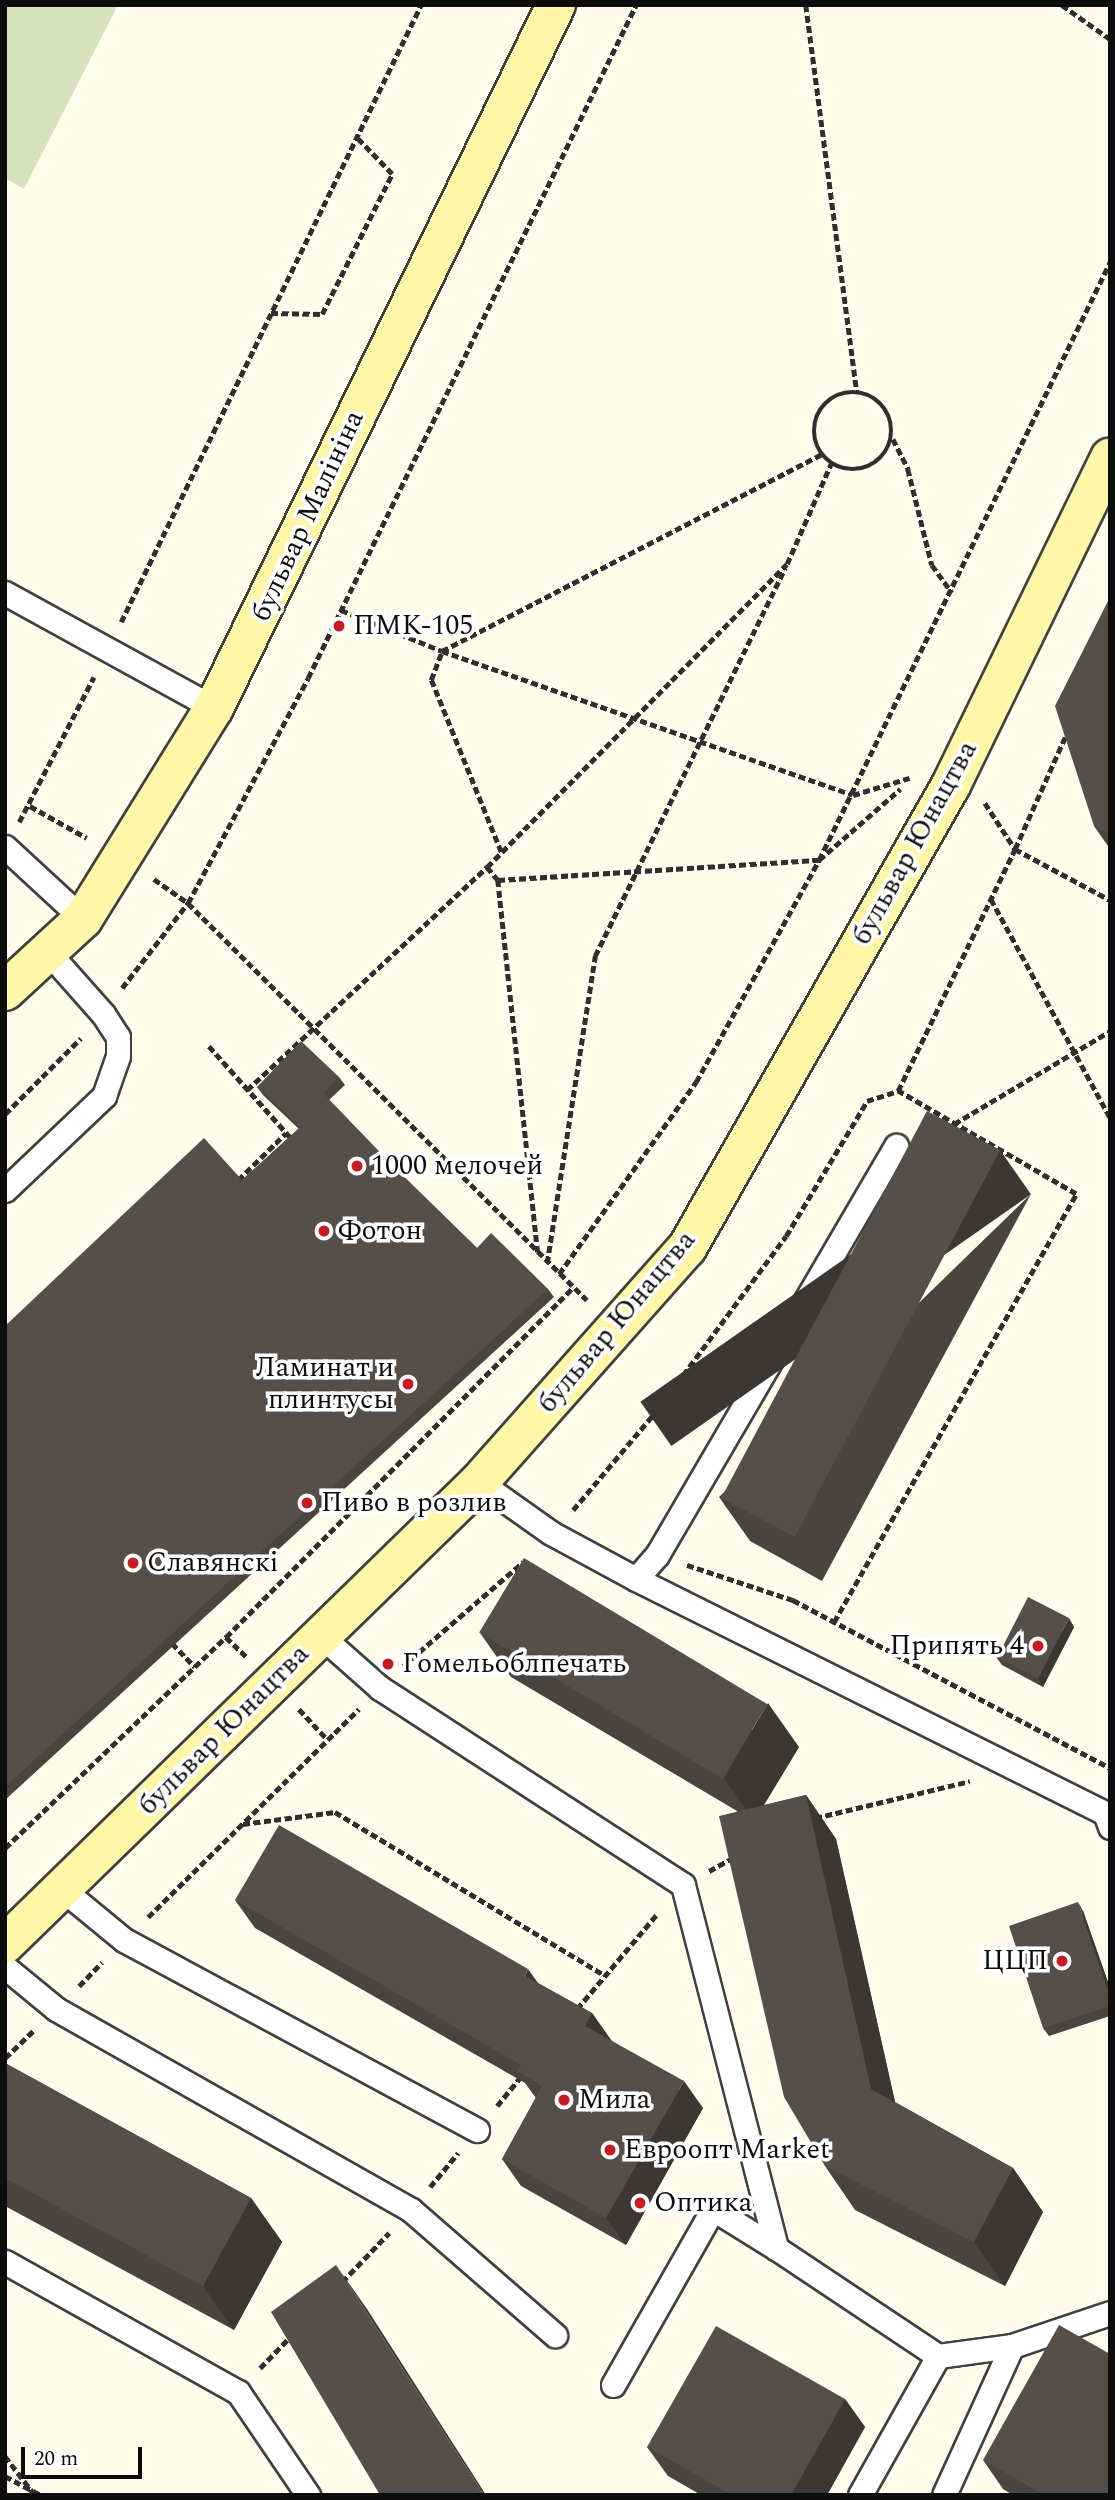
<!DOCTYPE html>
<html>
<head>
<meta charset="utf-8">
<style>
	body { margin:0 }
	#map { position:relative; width:1115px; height:2500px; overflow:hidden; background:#fffcec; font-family:Spectral,serif }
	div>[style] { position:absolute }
	.cemetery>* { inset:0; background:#d5e2bc }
	.path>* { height:4.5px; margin-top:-2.25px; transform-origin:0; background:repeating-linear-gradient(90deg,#2f2f2f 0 7px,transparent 0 10.5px) }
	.path>.ring { margin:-2.25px; padding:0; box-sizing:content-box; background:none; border:4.5px solid #2f2f2f; border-radius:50% }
	.roads { filter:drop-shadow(2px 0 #404040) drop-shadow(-2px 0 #404040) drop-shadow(0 2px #404040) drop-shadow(0 -2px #404040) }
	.lane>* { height:23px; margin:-11.5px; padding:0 11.5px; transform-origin:11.5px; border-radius:11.5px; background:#fff }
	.secondary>* { height:38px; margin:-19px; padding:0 19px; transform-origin:19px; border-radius:19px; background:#fff6a7 }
	.wall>* { inset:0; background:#4a433e }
	.shaded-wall>* { inset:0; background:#3c3732; transform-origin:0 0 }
	.building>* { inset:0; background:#564e48; transform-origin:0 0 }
	.dots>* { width:19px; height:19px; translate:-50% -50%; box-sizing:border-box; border:4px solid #fff; border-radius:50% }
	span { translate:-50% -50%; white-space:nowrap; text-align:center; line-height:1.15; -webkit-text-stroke:7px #fff; paint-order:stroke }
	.street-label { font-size:28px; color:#0d0d0d }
	.poi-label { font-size:28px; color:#0d0d0d }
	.left { translate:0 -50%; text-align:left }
	.right { translate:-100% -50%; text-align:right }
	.frame { position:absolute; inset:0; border:7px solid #0d0d0d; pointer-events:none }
	.scale { position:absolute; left:21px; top:2447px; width:121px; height:32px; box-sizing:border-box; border:4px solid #0d0d0d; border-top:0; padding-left:9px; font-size:21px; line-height:24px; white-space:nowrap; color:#0d0d0d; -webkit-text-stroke:5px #fff; paint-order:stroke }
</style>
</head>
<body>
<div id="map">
	<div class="cemetery">
		<div style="clip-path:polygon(5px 5px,118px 5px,24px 189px,5px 178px)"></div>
	</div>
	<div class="path">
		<div style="left:806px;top:5px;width:390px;rotate:82.5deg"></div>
		<div style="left:1062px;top:5px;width:59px;rotate:35.3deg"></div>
		<div style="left:271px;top:313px;width:51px;rotate:1.1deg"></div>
		<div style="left:322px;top:314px;width:157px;rotate:-63.4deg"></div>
		<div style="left:392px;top:174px;width:52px;rotate:-134.2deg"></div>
		<div class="ring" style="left:814px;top:392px;width:73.5px;height:73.5px"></div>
		<div style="left:893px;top:439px;width:34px;rotate:63deg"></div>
		<div style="left:908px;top:469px;width:99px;rotate:76deg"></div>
		<div style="left:932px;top:565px;width:34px;rotate:54deg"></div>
		<div style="left:341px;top:610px;width:109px;rotate:22.1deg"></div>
		<div style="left:442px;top:651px;width:428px;rotate:-27.4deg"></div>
		<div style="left:121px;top:622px;width:686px;rotate:-64.07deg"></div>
		<div style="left:985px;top:803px;width:55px;rotate:56.9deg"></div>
		<div style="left:30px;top:806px;width:65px;rotate:29.3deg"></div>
		<div style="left:19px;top:822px;width:163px;rotate:-62.7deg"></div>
		<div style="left:1015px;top:849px;width:127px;rotate:-65.9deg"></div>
		<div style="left:501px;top:852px;width:186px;rotate:-112.1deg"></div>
		<div style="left:431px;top:680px;width:31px;rotate:-69deg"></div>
		<div style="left:442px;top:651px;width:435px;rotate:19.3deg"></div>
		<div style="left:853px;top:795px;width:59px;rotate:-16.9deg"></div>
		<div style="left:487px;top:867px;width:17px;rotate:50deg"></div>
		<div style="left:498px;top:880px;width:374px;rotate:83.9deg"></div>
		<div style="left:154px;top:879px;width:42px;rotate:35.2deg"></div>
		<div style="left:188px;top:903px;width:255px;rotate:-61.9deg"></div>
		<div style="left:308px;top:678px;width:749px;rotate:-64.02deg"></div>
		<div style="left:498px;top:880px;width:322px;rotate:-3.6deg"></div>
		<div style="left:819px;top:860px;width:108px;rotate:-41.2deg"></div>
		<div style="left:991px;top:899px;width:248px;rotate:61.4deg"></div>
		<div style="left:122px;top:988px;width:108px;rotate:-52.2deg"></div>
		<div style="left:188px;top:903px;width:563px;rotate:44.86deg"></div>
		<div style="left:209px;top:1046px;width:125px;rotate:48.3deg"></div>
		<div style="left:247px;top:1090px;width:328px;rotate:-42.9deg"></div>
		<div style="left:487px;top:867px;width:426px;rotate:-45.3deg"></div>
		<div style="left:787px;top:564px;width:109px;rotate:-66.3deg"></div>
		<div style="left:5px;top:1114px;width:107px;rotate:-45deg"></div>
		<div style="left:954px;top:1124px;width:182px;rotate:-30.8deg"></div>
		<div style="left:238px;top:1180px;width:67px;rotate:-44.4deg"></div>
		<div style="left:547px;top:1263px;width:311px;rotate:-81.1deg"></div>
		<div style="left:595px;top:956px;width:432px;rotate:-63.9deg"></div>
		<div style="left:559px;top:1274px;width:236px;rotate:-54.5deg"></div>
		<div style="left:696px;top:1082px;width:254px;rotate:-61deg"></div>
		<div style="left:819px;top:860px;width:665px;rotate:-64.05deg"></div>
		<div style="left:573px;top:1510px;width:132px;rotate:-49.9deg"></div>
		<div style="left:658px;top:1409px;width:215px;rotate:-53.5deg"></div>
		<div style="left:786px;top:1236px;width:157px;rotate:-59deg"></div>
		<div style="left:867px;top:1101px;width:33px;rotate:-18deg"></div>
		<div style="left:687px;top:1565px;width:112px;rotate:18.3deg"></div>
		<div style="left:793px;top:1600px;width:359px;rotate:27.9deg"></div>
		<div style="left:834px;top:1622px;width:492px;rotate:-60.5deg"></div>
		<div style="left:1076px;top:1194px;width:206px;rotate:-149.9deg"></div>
		<div style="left:898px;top:1091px;width:269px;rotate:-64.2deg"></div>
		<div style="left:1015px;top:849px;width:108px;rotate:28.2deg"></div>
		<div style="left:226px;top:1637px;width:28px;rotate:44deg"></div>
		<div style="left:172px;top:1643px;width:33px;rotate:46deg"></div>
		<div style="left:403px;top:1666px;width:159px;rotate:-40.9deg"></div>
		<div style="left:299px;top:1709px;width:42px;rotate:46.9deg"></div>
		<div style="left:815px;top:1818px;width:159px;rotate:-13.4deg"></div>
		<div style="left:243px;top:1824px;width:93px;rotate:-7.4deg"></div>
		<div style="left:335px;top:1812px;width:315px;rotate:31.2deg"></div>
		<div style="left:5px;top:1848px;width:306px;rotate:-43.7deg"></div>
		<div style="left:226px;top:1637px;width:492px;rotate:-45.2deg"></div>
		<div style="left:709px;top:1871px;width:26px;rotate:-29deg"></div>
		<div style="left:148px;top:1917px;width:296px;rotate:-44.6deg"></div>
		<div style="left:79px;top:1986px;width:33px;rotate:-46deg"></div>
		<div style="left:577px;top:2009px;width:124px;rotate:-49.9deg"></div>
		<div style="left:5px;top:2058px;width:39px;rotate:-44deg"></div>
		<div style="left:497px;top:2106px;width:40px;rotate:-51deg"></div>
		<div style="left:430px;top:2187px;width:44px;rotate:-50.5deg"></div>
		<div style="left:342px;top:2282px;width:68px;rotate:-46.2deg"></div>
		<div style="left:260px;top:2368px;width:43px;rotate:-45.9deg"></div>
		<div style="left:5px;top:2456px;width:49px;rotate:52.4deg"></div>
		<div style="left:5px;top:2476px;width:40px;rotate:28deg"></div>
	</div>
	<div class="roads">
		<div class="lane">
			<div style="left:5px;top:593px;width:239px;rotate:28.8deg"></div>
			<div style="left:5px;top:847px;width:106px;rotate:42.7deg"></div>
			<div style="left:5px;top:1190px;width:137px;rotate:-43.5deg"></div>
			<div style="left:104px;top:1096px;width:42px;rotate:-70.7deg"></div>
			<div style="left:118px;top:1056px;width:19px;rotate:-90deg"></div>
			<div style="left:118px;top:1037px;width:27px;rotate:-123deg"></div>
			<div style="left:103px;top:1014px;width:84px;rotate:-131.6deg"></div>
			<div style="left:479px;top:1482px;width:88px;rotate:35.3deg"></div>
			<div style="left:551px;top:1533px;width:97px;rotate:28.4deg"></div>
			<div style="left:636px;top:1579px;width:524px;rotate:26.52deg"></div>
			<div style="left:1105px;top:1813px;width:15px;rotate:70deg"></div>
			<div style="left:636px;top:1579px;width:32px;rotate:-49deg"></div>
			<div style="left:657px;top:1555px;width:474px;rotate:-59.7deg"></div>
			<div style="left:320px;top:1635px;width:80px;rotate:41.5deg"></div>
			<div style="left:380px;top:1688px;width:361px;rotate:33deg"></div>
			<div style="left:683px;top:1885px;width:375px;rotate:75.6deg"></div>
			<div style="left:776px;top:2248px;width:195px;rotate:33.7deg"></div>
			<div style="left:938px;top:2356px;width:75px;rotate:-7.7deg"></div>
			<div style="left:1012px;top:2346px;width:103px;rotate:-18.6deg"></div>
			<div style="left:62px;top:1889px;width:80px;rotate:39.4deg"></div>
			<div style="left:124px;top:1940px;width:401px;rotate:28.3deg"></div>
			<div style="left:5px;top:1967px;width:66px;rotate:39.5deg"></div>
			<div style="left:56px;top:2009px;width:408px;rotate:29.5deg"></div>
			<div style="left:411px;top:2210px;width:191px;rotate:41deg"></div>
			<div style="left:5px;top:2262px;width:267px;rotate:29.2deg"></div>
			<div style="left:238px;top:2392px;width:125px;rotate:55.8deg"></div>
			<div style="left:613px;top:2385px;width:202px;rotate:-60.4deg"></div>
			<div style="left:713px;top:2209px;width:74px;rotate:31.8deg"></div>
			<div style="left:860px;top:2495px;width:159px;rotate:-60.7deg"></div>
			<div style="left:944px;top:2495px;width:164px;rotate:-65.5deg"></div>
		</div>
		<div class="secondary">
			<div style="left:5px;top:991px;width:106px;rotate:-42.7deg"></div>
			<div style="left:83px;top:919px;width:248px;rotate:-58.2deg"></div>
			<div style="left:214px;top:708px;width:782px;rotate:-64.06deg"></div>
			<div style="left:5px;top:1944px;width:662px;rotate:-44.27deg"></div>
			<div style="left:479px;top:1482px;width:313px;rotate:-48.4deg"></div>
			<div style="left:687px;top:1248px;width:533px;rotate:-60.31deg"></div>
			<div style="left:951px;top:785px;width:364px;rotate:-64.1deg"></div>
		</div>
	</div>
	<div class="wall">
		<div style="clip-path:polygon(1110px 597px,1110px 849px,1094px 826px)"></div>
		<div style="clip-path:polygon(339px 1077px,345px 1085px,329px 1100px,393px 1166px,477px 1248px,548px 1289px,554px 1297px,5px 1800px,5px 1326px,242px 1180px,299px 1129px,263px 1095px,257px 1087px)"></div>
		<div style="clip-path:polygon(1031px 1194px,822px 1581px,750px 1541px,719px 1497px)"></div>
		<div style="clip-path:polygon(1074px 1627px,1043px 1687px,1002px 1665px,996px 1657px)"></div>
		<div style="clip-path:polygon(480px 1633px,799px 1747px,764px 1805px,806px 1795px,836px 1839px,895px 2102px,1013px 2168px,1043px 2212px,1005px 2286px,855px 2210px,825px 2166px,737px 1811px,511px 1677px)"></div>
		<div style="clip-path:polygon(235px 1900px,538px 1983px,592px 2013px,611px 2040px,703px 2108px,626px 2245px,521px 2186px,502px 2159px,536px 2098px,525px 2083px,255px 1928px)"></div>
		<div style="clip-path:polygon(1083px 1911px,1110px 1988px,1110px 2016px,1049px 2036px,1043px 2028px)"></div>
		<div style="clip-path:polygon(5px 2063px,251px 2198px,282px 2242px,234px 2330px,5px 2206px)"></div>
		<div style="clip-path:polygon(845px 2399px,865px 2427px,827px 2495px,701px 2495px,668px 2476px,647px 2447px)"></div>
		<div style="clip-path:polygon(983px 2460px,1110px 2495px,1013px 2495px,1003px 2489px)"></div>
	</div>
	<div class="shaded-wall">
		<div style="left:1000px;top:1150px;width:54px;height:439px;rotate:55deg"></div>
		<div style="clip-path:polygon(1069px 1618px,1074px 1627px,1043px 1687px,1038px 1678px)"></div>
		<div style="clip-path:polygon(768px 1703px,799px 1747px,754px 1821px,724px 1778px)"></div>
		<div style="clip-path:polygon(806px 1795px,836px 1839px,902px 2133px,871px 2089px)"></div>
		<div style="clip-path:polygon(1078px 1902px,1083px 1911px,1110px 1988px,1110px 1997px)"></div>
		<div style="clip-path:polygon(528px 1969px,548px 1997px,525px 1976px)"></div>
		<div style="clip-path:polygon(592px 2013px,611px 2040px,585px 2026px)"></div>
		<div style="clip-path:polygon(684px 2081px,703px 2108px,626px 2245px,606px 2218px)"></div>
		<div style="clip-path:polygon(1013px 2168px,1043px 2212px,1005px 2286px,974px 2242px)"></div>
		<div style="clip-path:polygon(251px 2198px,282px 2242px,234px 2330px,203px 2286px)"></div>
		<div style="clip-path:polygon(336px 2265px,367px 2309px,486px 2495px,484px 2495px)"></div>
		<div style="clip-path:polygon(845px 2399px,865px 2427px,827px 2495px,791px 2495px)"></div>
	</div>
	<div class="building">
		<div style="clip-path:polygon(1110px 597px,1110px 835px,1094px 826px,1055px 706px)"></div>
		<div style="clip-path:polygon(301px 1041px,339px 1077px,323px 1093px,393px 1166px,477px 1248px,491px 1233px,548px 1289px,5px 1787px,5px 1326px,204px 1138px,242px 1180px,300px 1127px,257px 1087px)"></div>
		<div style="left:927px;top:1111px;width:83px;height:438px;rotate:28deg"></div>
		<div style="left:524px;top:1558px;width:284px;height:87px;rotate:31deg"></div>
		<div style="left:1028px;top:1597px;width:46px;height:68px;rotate:27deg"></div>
		<div style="clip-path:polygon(806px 1795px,871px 2089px,1013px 2168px,974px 2242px,825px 2166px,784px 2097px,719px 1816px)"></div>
		<div style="clip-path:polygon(279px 1825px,528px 1969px,525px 1976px,592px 2013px,585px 2026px,684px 2081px,606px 2218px,502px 2159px,542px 2086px,517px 2071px,521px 2065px,235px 1900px)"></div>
		<div style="clip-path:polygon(1078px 1902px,1110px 1997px,1110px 2006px,1043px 2028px,1009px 1926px)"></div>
		<div style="clip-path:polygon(5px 2063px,251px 2198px,203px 2286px,5px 2178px)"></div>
		<div style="clip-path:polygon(336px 2265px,484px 2495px,380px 2495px,271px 2312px)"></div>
		<div style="clip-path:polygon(1059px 2325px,1110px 2354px,1110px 2495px,1044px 2495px,983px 2460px)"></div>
		<div style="clip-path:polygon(716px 2326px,845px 2399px,791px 2495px,732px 2495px,647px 2447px)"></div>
	</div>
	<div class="dots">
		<div style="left:339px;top:626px;background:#c61b21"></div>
		<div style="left:357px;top:1166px;background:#c61b21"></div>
		<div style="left:324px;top:1231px;background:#c61b21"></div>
		<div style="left:408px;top:1384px;background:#c61b21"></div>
		<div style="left:307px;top:1503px;background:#c61b21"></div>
		<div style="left:133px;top:1563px;background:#c61b21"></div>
		<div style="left:1038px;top:1646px;background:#c61b21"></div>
		<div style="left:388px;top:1664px;background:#c61b21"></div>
		<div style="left:1062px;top:1961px;background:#c61b21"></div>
		<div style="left:564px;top:2100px;background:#c61b21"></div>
		<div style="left:610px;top:2150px;background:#c61b21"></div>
		<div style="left:640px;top:2203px;background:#c61b21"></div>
	</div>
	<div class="street-label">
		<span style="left:308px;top:516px;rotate:-65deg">бульвар Малініна</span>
		<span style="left:915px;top:843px;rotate:-61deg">бульвар Юнацтва</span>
		<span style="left:617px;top:1322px;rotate:-50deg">бульвар Юнацтва</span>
		<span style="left:224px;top:1730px;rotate:-45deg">бульвар Юнацтва</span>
	</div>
	<div class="poi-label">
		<span class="left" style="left:353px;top:626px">ПМК-105</span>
		<span class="left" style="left:371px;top:1166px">1000 мелочей</span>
		<span class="left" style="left:338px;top:1231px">Фотон</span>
		<span class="right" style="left:394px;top:1384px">Ламинат и<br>плинтусы</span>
		<span class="left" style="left:321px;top:1503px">Пиво в розлив</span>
		<span class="left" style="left:147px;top:1563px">Славянскі</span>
		<span class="right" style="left:1024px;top:1646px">Припять 4</span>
		<span class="left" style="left:402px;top:1664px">Гомельоблпечать</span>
		<span class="right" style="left:1048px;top:1961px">ЦЦП</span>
		<span class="left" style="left:578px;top:2100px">Мила</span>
		<span class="left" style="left:624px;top:2150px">Евроопт Market</span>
		<span class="left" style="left:654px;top:2203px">Оптика</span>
	</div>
	<div class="frame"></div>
	<div class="scale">20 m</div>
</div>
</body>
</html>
